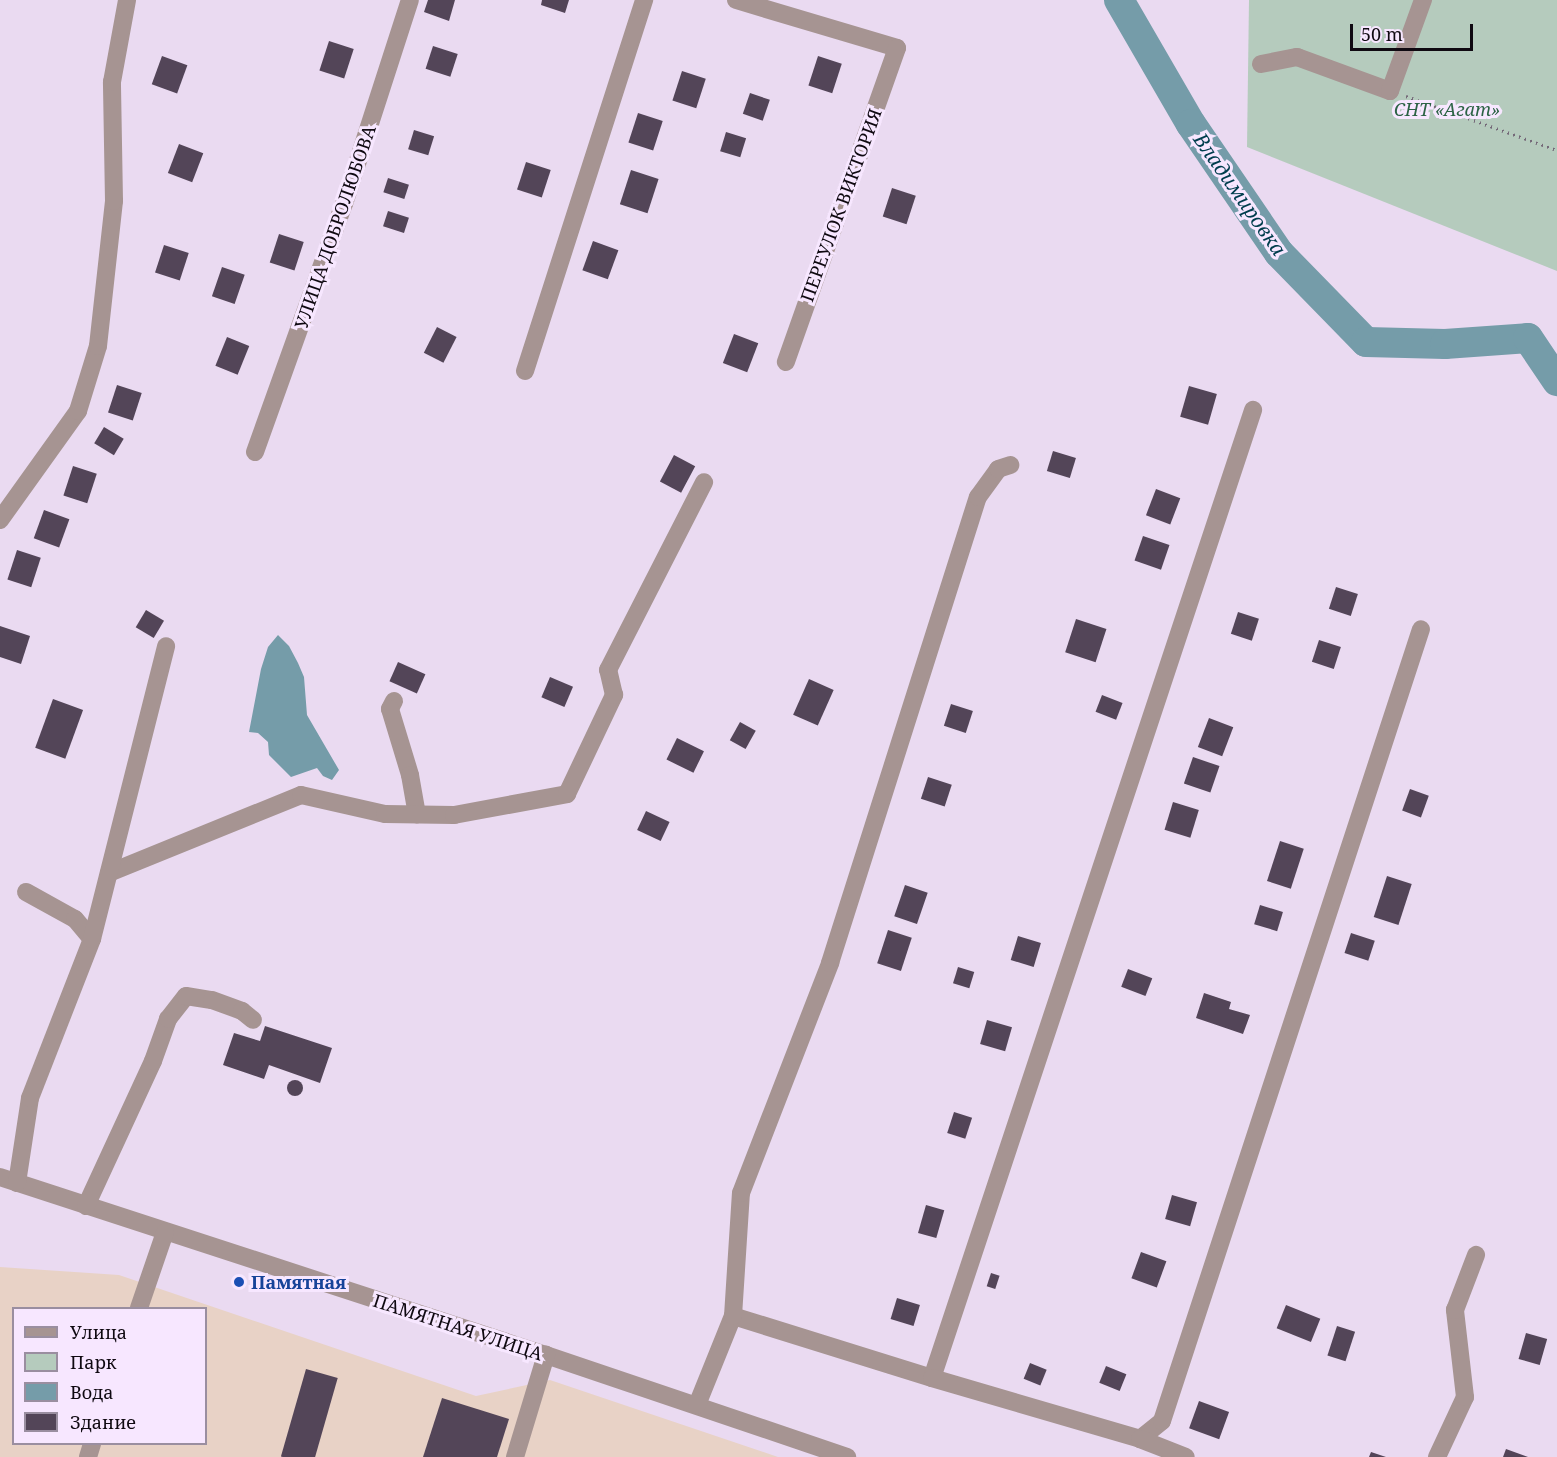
<!DOCTYPE html>
<html>
<head>
<meta charset="utf-8">
<style>
	body { margin:0 }
	#map { position:relative; width:1557px; height:1457px; overflow:hidden; background:#eadaf1; font-family:"Noto Serif",serif }
	div>[style] { position:absolute }
	.industrial>* { inset:0; background:#e8d2c6 }
	.green>* { inset:0; background:#b5cbbd }
	.water>* { inset:0; background:#759ca9 }
	.river>* { height:30px; margin:-15px; padding:0 15px; transform-origin:15px; border-radius:15px; background:#759ca9 }
	.building>* { inset:0; background:#534558; transform-origin:0 0 }
	.round { border-radius:50% }
	.path>* { height:3px; margin-top:-1.5px; transform-origin:0; background:repeating-linear-gradient(90deg,#746978 0 1.5px,transparent 0 6px) }
	.minor>* { height:18px; margin:-9px; padding:0 9px; transform-origin:9px; border-radius:9px; background:#a69492 }
	.dots>* { width:16px; height:16px; translate:-50% -50%; box-sizing:border-box; border:3px solid #f7e7ff; border-radius:50% }
	span { translate:-50% -50%; white-space:nowrap; text-align:center; line-height:1.15; -webkit-text-stroke:6px #f7e7ff; paint-order:stroke }
	.park-label { font-size:18px; color:#2c6345; font-style:italic }
	.street-label { font-size:18px; color:#0f0911 }
	.transit-label { font-size:18px; color:#164399; font-weight:700 }
	.left { translate:0 -50%; text-align:left }
	.water-label { font-size:20px; color:#003d4d; font-style:italic }
	.legend { position:absolute; left:12px; top:1307px; width:195px; height:138px; box-sizing:border-box; background:#f7e7ff; border:2px solid #9a8ea0; margin:0; padding:8px 10px; list-style:none; font-size:18px; color:#0f0911 }
	.legend li { display:flex; align-items:center; gap:12px; height:30px }
	.legend b { width:30px; border:2px solid #9a8ea0 }
	.scale { position:absolute; left:1350px; top:24px; width:123px; height:27px; box-sizing:border-box; border:3px solid #0f0911; border-top:0; padding-left:8px; font-size:18px; line-height:21px; white-space:nowrap; color:#0f0911; -webkit-text-stroke:4px #f7e7ff; paint-order:stroke }
</style>
</head>
<body>
<div id="map">
	<div class="industrial">
		<div style="clip-path:polygon(evenodd,0 1267px,119px 1275px,476px 1396px,550px 1380px,778px 1457px,0 1457px,0 1267px,14px 1308px,206px 1308px,206px 1444px,14px 1444px,14px 1308px)"></div>
	</div>
	<div class="green">
		<div style="clip-path:polygon(1249px 0,1557px 0,1557px 271px,1247px 147px)"></div>
	</div>
	<div class="water">
		<div style="clip-path:polygon(278px 635px,289px 646px,298px 663px,304px 677px,307px 715px,339px 770px,332px 780px,323px 776px,317px 768px,291px 777px,269px 755px,268px 742px,258px 733px,249px 732px,261px 669px,268px 647px)"></div>
	</div>
	<div class="river">
		<div style="left:1119px;top:0;width:143px;rotate:59.9deg"></div>
		<div style="left:1191px;top:124px;width:156px;rotate:55.7deg"></div>
		<div style="left:1279px;top:253px;width:124px;rotate:45.7deg"></div>
		<div style="left:1366px;top:342px;width:79px;rotate:1.5deg"></div>
		<div style="left:1445px;top:344px;width:83px;rotate:-4.1deg"></div>
		<div style="left:1528px;top:338px;width:52px;rotate:56deg"></div>
	</div>
	<div class="building">
		<div style="clip-path:polygon(428px 0,455px 0,449px 21px,424px 12px)"></div>
		<div style="clip-path:polygon(542px 0,569px 0,565px 13px,541px 5px)"></div>
		<div style="left:329px;top:41px;width:26px;height:31px;rotate:18deg"></div>
		<div style="left:433px;top:46px;width:26px;height:24px;rotate:18deg"></div>
		<div style="left:162px;top:56px;width:27px;height:30px;rotate:20deg"></div>
		<div style="left:818px;top:56px;width:25px;height:31px;rotate:18deg"></div>
		<div style="left:682px;top:71px;width:25px;height:31px;rotate:18deg"></div>
		<div style="left:750px;top:93px;width:21px;height:22px;rotate:19deg"></div>
		<div style="left:638px;top:113px;width:26px;height:31px;rotate:18deg"></div>
		<div style="left:414px;top:130px;width:21px;height:20px;rotate:17deg"></div>
		<div style="left:726px;top:132px;width:21px;height:20px;rotate:17deg"></div>
		<div style="left:179px;top:144px;width:26px;height:31px;rotate:21deg"></div>
		<div style="left:526px;top:162px;width:26px;height:29px;rotate:18deg"></div>
		<div style="left:631px;top:170px;width:29px;height:36px;rotate:18deg"></div>
		<div style="left:388px;top:178px;width:22px;height:15px;rotate:18deg"></div>
		<div style="left:892px;top:188px;width:25px;height:30px;rotate:18deg"></div>
		<div style="left:388px;top:211px;width:22px;height:16px;rotate:18deg"></div>
		<div style="left:279px;top:234px;width:26px;height:30px;rotate:18deg"></div>
		<div style="left:593px;top:241px;width:27px;height:31px;rotate:20deg"></div>
		<div style="left:164px;top:245px;width:26px;height:29px;rotate:18deg"></div>
		<div style="left:222px;top:267px;width:24px;height:31px;rotate:19deg"></div>
		<div style="left:437px;top:327px;width:22px;height:29px;rotate:27deg"></div>
		<div style="left:734px;top:334px;width:26px;height:31px;rotate:21deg"></div>
		<div style="left:227px;top:337px;width:24px;height:31px;rotate:22deg"></div>
		<div style="left:117px;top:385px;width:26px;height:29px;rotate:18deg"></div>
		<div style="left:1189px;top:386px;width:29px;height:32px;rotate:16deg"></div>
		<div style="left:104px;top:427px;width:23px;height:19px;rotate:31deg"></div>
		<div style="left:1053px;top:451px;width:24px;height:21px;rotate:17deg"></div>
		<div style="left:674px;top:455px;width:24px;height:30px;rotate:28deg"></div>
		<div style="left:73px;top:466px;width:25px;height:31px;rotate:18deg"></div>
		<div style="left:1156px;top:489px;width:26px;height:28px;rotate:21deg"></div>
		<div style="left:44px;top:510px;width:27px;height:30px;rotate:20deg"></div>
		<div style="left:1143px;top:536px;width:28px;height:26px;rotate:19deg"></div>
		<div style="left:17px;top:550px;width:25px;height:31px;rotate:18deg"></div>
		<div style="left:1336px;top:587px;width:23px;height:23px;rotate:18deg"></div>
		<div style="left:146px;top:610px;width:21px;height:20px;rotate:31deg"></div>
		<div style="left:1238px;top:612px;width:22px;height:23px;rotate:18deg"></div>
		<div style="left:1076px;top:619px;width:32px;height:35px;rotate:18deg"></div>
		<div style="clip-path:polygon(0 626px,30px 636px,21px 664px,0 657px)"></div>
		<div style="left:1319px;top:640px;width:23px;height:23px;rotate:18deg"></div>
		<div style="left:398px;top:662px;width:30px;height:21px;rotate:24deg"></div>
		<div style="left:550px;top:677px;width:25px;height:22px;rotate:23deg"></div>
		<div style="left:809px;top:679px;width:27px;height:39px;rotate:24deg"></div>
		<div style="left:1102px;top:695px;width:22px;height:18px;rotate:21deg"></div>
		<div style="left:53px;top:699px;width:32px;height:52px;rotate:20deg"></div>
		<div style="left:951px;top:704px;width:23px;height:23px;rotate:18deg"></div>
		<div style="left:1209px;top:718px;width:26px;height:31px;rotate:21deg"></div>
		<div style="left:740px;top:722px;width:18px;height:21px;rotate:29deg"></div>
		<div style="left:677px;top:738px;width:30px;height:24px;rotate:26deg"></div>
		<div style="left:1193px;top:757px;width:28px;height:28px;rotate:19deg"></div>
		<div style="left:928px;top:777px;width:25px;height:23px;rotate:18deg"></div>
		<div style="left:1410px;top:789px;width:20px;height:23px;rotate:20deg"></div>
		<div style="left:1173px;top:802px;width:27px;height:29px;rotate:17deg"></div>
		<div style="left:646px;top:811px;width:26px;height:21px;rotate:25deg"></div>
		<div style="left:1280px;top:841px;width:25px;height:42px;rotate:18deg"></div>
		<div style="left:1387px;top:876px;width:26px;height:43px;rotate:18deg"></div>
		<div style="left:905px;top:885px;width:24px;height:33px;rotate:19deg"></div>
		<div style="left:1260px;top:905px;width:24px;height:20px;rotate:17deg"></div>
		<div style="left:888px;top:930px;width:25px;height:35px;rotate:18deg"></div>
		<div style="left:1351px;top:933px;width:25px;height:21px;rotate:18deg"></div>
		<div style="left:1018px;top:936px;width:24px;height:25px;rotate:17deg"></div>
		<div style="left:958px;top:967px;width:17px;height:17px;rotate:17deg"></div>
		<div style="left:1128px;top:969px;width:26px;height:19px;rotate:21deg"></div>
		<div style="clip-path:polygon(1204px 993px,1231px 1002px,1229px 1009px,1250px 1015px,1243px 1034px,1196px 1018px)"></div>
		<div style="left:987px;top:1020px;width:26px;height:25px;rotate:16deg"></div>
		<div style="clip-path:polygon(265px 1026px,332px 1048px,320px 1083px,269px 1065px,264px 1079px,223px 1065px,234px 1033px,260px 1041px)"></div>
		<div class="round" style="left:287px;top:1080px;width:16px;height:16px"></div>
		<div style="left:954px;top:1112px;width:19px;height:22px;rotate:18deg"></div>
		<div style="left:1172px;top:1195px;width:26px;height:25px;rotate:16deg"></div>
		<div style="left:926px;top:1205px;width:19px;height:29px;rotate:16deg"></div>
		<div style="left:1141px;top:1252px;width:27px;height:28px;rotate:20deg"></div>
		<div style="left:991px;top:1273px;width:9px;height:14px;rotate:18deg"></div>
		<div style="left:897px;top:1298px;width:24px;height:22px;rotate:17deg"></div>
		<div style="left:1286px;top:1305px;width:37px;height:25px;rotate:22deg"></div>
		<div style="left:1337px;top:1326px;width:19px;height:31px;rotate:18deg"></div>
		<div style="left:1526px;top:1333px;width:22px;height:27px;rotate:16deg"></div>
		<div style="left:1030px;top:1363px;width:18px;height:17px;rotate:22deg"></div>
		<div style="left:1106px;top:1366px;width:22px;height:18px;rotate:22deg"></div>
		<div style="left:306px;top:1369px;width:33px;height:91px;rotate:16deg"></div>
		<div style="clip-path:polygon(442px 1398px,509px 1419px,497px 1457px,423px 1457px)"></div>
		<div style="left:1199px;top:1401px;width:32px;height:29px;rotate:20deg"></div>
		<div style="clip-path:polygon(1506px 1449px,1528px 1457px,1503px 1457px)"></div>
		<div style="clip-path:polygon(1371px 1452px,1386px 1457px,1369px 1457px)"></div>
	</div>
	<div class="path">
		<div style="left:1406px;top:96px;width:160px;rotate:19.7deg"></div>
	</div>
	<div class="minor">
		<div style="left:736px;top:0;width:168px;rotate:16.6deg"></div>
		<div style="left:897px;top:48px;width:333px;rotate:109.5deg"></div>
		<div style="left:1261px;top:64px;width:37px;rotate:-11deg"></div>
		<div style="left:1297px;top:57px;width:99px;rotate:20.1deg"></div>
		<div style="left:1390px;top:91px;width:97px;rotate:-70.1deg"></div>
		<div style="left:525px;top:371px;width:390px;rotate:-72.2deg"></div>
		<div style="left:255px;top:452px;width:263px;rotate:-70.3deg"></div>
		<div style="left:344px;top:204px;width:214px;rotate:-72.1deg"></div>
		<div style="left:0;top:520px;width:134px;rotate:-54.4deg"></div>
		<div style="left:78px;top:411px;width:68px;rotate:-72.9deg"></div>
		<div style="left:98px;top:346px;width:146px;rotate:-83.7deg"></div>
		<div style="left:114px;top:201px;width:119px;rotate:-91deg"></div>
		<div style="left:112px;top:82px;width:83px;rotate:-79.6deg"></div>
		<div style="left:394px;top:701px;width:9px;rotate:117deg"></div>
		<div style="left:390px;top:709px;width:69px;rotate:73.1deg"></div>
		<div style="left:410px;top:775px;width:40px;rotate:80deg"></div>
		<div style="left:109px;top:873px;width:207px;rotate:-22.1deg"></div>
		<div style="left:301px;top:795px;width:86px;rotate:12.7deg"></div>
		<div style="left:385px;top:814px;width:69px;rotate:0.8deg"></div>
		<div style="left:454px;top:815px;width:115px;rotate:-10.5deg"></div>
		<div style="left:567px;top:794px;width:110px;rotate:-64.6deg"></div>
		<div style="left:614px;top:695px;width:26px;rotate:-103deg"></div>
		<div style="left:608px;top:670px;width:211px;rotate:-62.9deg"></div>
		<div style="left:26px;top:892px;width:56px;rotate:28.9deg"></div>
		<div style="left:75px;top:919px;width:26px;rotate:50deg"></div>
		<div style="left:0;top:1177px;width:574px;rotate:18.06deg"></div>
		<div style="left:546px;top:1355px;width:318px;rotate:18.7deg"></div>
		<div style="left:17px;top:1183px;width:86px;rotate:-81.3deg"></div>
		<div style="left:30px;top:1098px;width:171px;rotate:-68.7deg"></div>
		<div style="left:92px;top:939px;width:302px;rotate:-75.8deg"></div>
		<div style="left:86px;top:1206px;width:160px;rotate:-65.2deg"></div>
		<div style="left:153px;top:1061px;width:45px;rotate:-70.3deg"></div>
		<div style="left:168px;top:1019px;width:29px;rotate:-52deg"></div>
		<div style="left:186px;top:996px;width:26px;rotate:9deg"></div>
		<div style="left:212px;top:1000px;width:32px;rotate:20deg"></div>
		<div style="left:242px;top:1011px;width:14px;rotate:39deg"></div>
		<div style="left:139px;top:1308px;width:80px;rotate:-71.1deg"></div>
		<div style="left:733px;top:1316px;width:208px;rotate:17.3deg"></div>
		<div style="left:932px;top:1378px;width:1020px;rotate:-71.65deg"></div>
		<div style="left:932px;top:1378px;width:217px;rotate:16.3deg"></div>
		<div style="left:1140px;top:1439px;width:28px;rotate:-39deg"></div>
		<div style="left:1162px;top:1421px;width:833px;rotate:-71.89deg"></div>
		<div style="left:697px;top:1405px;width:96px;rotate:-68deg"></div>
		<div style="left:733px;top:1316px;width:123px;rotate:-86.3deg"></div>
		<div style="left:741px;top:1193px;width:247px;rotate:-68.8deg"></div>
		<div style="left:830px;top:963px;width:489px;rotate:-72.4deg"></div>
		<div style="left:978px;top:497px;width:34px;rotate:-54deg"></div>
		<div style="left:998px;top:469px;width:13px;rotate:-18deg"></div>
		<div style="left:1140px;top:1439px;width:49px;rotate:21.4deg"></div>
		<div style="left:88px;top:1457px;width:14px;rotate:-73deg"></div>
		<div style="left:515px;top:1457px;width:107px;rotate:-73.1deg"></div>
		<div style="left:1437px;top:1457px;width:66px;rotate:-65deg"></div>
		<div style="left:1465px;top:1397px;width:88px;rotate:-96.6deg"></div>
		<div style="left:1455px;top:1310px;width:59px;rotate:-69.1deg"></div>
	</div>
	<div class="dots">
		<div style="left:239px;top:1282px;background:#1a4fb4"></div>
	</div>
	<div class="park-label">
		<span style="left:1447px;top:109px">СНТ «Агат»</span>
	</div>
	<div class="street-label">
		<span style="left:841px;top:205px;rotate:-70deg">ПЕРЕУЛОК ВИКТОРИЯ</span>
		<span style="left:335px;top:227px;rotate:-71deg">УЛИЦА ДОБРОЛЮБОВА</span>
		<span style="left:458px;top:1327px;rotate:18deg">ПАМЯТНАЯ УЛИЦА</span>
	</div>
	<div class="transit-label">
		<span class="left" style="left:251px;top:1282px">Памятная</span>
	</div>
	<div class="water-label">
		<span style="left:1240px;top:194px;rotate:55deg">Владимировка</span>
	</div>
	<ul class="legend">
	<li><b style="height:8px;background:#a69492"></b>Улица</li>
	<li><b style="height:16px;background:#b5cbbd"></b>Парк</li>
	<li><b style="height:16px;background:#759ca9"></b>Вода</li>
	<li><b style="height:16px;background:#534558"></b>Здание</li>
	</ul>
	<div class="scale">50 m</div>
</div>
</body>
</html>
